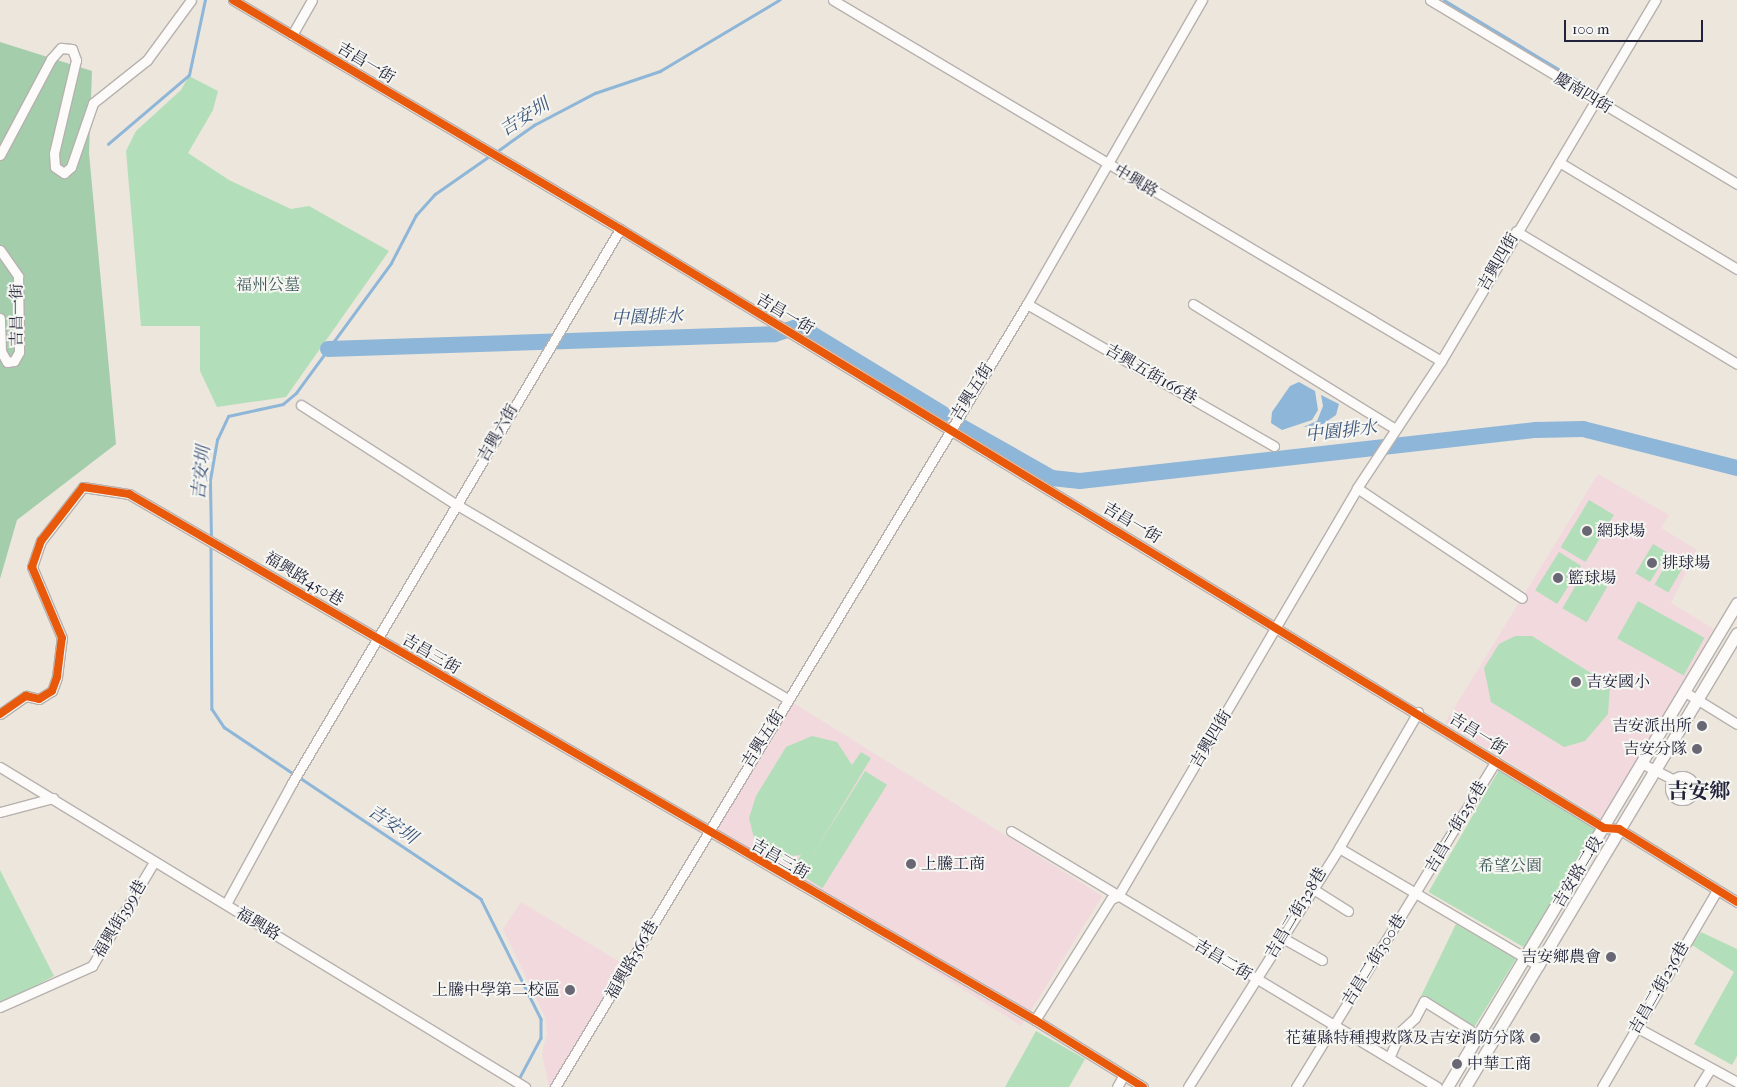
<!DOCTYPE html>
<html>
<head>
<meta charset="utf-8">
<style>
	body { margin:0 }
	#map { position:relative; width:1737px; height:1087px; overflow:hidden; background:#ede6dc; font-family:"IM FELL French Canon","Noto Serif TC",serif }
	div>[style] { position:absolute }
	.built>* { inset:0; background:#f1d9dd; transform-origin:0 0 }
	.green>* { inset:0; background:#b2dfb9; transform-origin:0 0 }
	.forest>* { inset:0; background:#a4cdac }
	.water>* { inset:0; background:#8eb6d8 }
	.stream>* { height:2.5px; margin:-1.25px; padding:0 1.25px; transform-origin:1.25px; border-radius:1.25px; background:#8eb6d8 }
	.river>* { height:16px; margin:-8px; padding:0 8px; transform-origin:8px; border-radius:8px; background:#8eb6d8 }
	.roads { filter:drop-shadow(1px 0 #b6b1ae) drop-shadow(-1px 0 #b6b1ae) drop-shadow(0 1px #b6b1ae) drop-shadow(0 -1px #b6b1ae) }
	.minor>* { height:9px; margin:-4.5px; padding:0 4.5px; transform-origin:4.5px; border-radius:4.5px; background:#fcfbfa }
	.minor>.ring { margin:-4.5px; padding:0; box-sizing:content-box; background:none; border:9px solid #fcfbfa; border-radius:50% }
	.major>* { height:11px; margin:-5.5px; padding:0 5.5px; transform-origin:5.5px; border-radius:5.5px; background:#fcfbfa }
	.cycleway>* { height:8px; margin:-4px; padding:0 4px; transform-origin:4px; border-radius:4px; background:#e8590c }
	.dots>* { width:14px; height:14px; translate:-50% -50%; box-sizing:border-box; border:2px solid #f6f6f2; border-radius:50% }
	span { translate:-50% -50%; white-space:nowrap; text-align:center; line-height:1.15; -webkit-text-stroke:4px #f6f6f2; paint-order:stroke }
	.street-label { font-size:16px; color:#22223b }
	.park-label { font-size:16px; color:#3e5958 }
	.poi-label { font-size:16px; color:#22223b }
	.left { translate:0 -50%; text-align:left }
	.right { translate:-100% -50%; text-align:right }
	.water-label { font-size:18px; color:#3d5579; font-style:italic }
	.district-label { font-size:21px; color:#22223b; font-weight:700 }
	.scale { position:absolute; left:1564px; top:20px; width:139px; height:22px; box-sizing:border-box; border:2px solid #22223b; border-top:0; padding-left:6px; font-size:15px; line-height:18px; white-space:nowrap; color:#22223b; -webkit-text-stroke:4px #f6f6f2; paint-order:stroke }
</style>
</head>
<body>
<div id="map">
	<div class="built">
		<div style="clip-path:polygon(1598px 474px,1669px 515px,1661px 528px,1697px 550px,1671px 603px,1714px 629px,1602px 819px,1445px 723px)"></div>
		<div style="left:792px;top:702px;width:366px;height:153px;rotate:32deg"></div>
		<div style="clip-path:polygon(521px 902px,623px 964px,554px 1087px,549px 1087px,542px 1054px,547px 1033px,545px 1017px,503px 929px)"></div>
	</div>
	<div class="green">
		<div style="clip-path:polygon(189px 76px,218px 91px,213px 110px,188px 153px,229px 180px,291px 209px,309px 206px,389px 251px,286px 397px,217px 407px,200px 371px,200px 326px,141px 326px,126px 151px,136px 131px,181px 90px)"></div>
		<div style="left:1589px;top:500px;width:29px;height:55px;rotate:31deg"></div>
		<div style="left:1653px;top:544px;width:17px;height:34px;rotate:31deg"></div>
		<div style="left:1559px;top:552px;width:26px;height:45px;rotate:32deg"></div>
		<div style="left:1671px;top:556px;width:16px;height:33px;rotate:30deg"></div>
		<div style="left:1584px;top:571px;width:28px;height:43px;rotate:30deg"></div>
		<div style="left:1638px;top:601px;width:76px;height:43px;rotate:29deg"></div>
		<div style="clip-path:polygon(1515px 636px,1532px 636px,1610px 685px,1608px 714px,1585px 741px,1564px 747px,1491px 702px,1484px 668px,1499px 644px)"></div>
		<div style="clip-path:polygon(812px 736px,837px 742px,852px 765px,861px 752px,871px 758px,797px 881px,788px 875px,801px 855px,781px 857px,765px 851px,754px 838px,749px 818px,756px 796px,786px 747px)"></div>
		<div style="left:1499px;top:770px;width:117px;height:141px;rotate:30deg"></div>
		<div style="left:865px;top:771px;width:26px;height:122px;rotate:32deg"></div>
		<div style="clip-path:polygon(0 870px,54px 976px,0 1004px)"></div>
		<div style="clip-path:polygon(1456px 924px,1516px 959px,1473px 1029px,1421px 996px)"></div>
		<div style="clip-path:polygon(1701px 932px,1737px 949px,1737px 1056px,1732px 1065px,1694px 1044px,1734px 972px,1692px 945px)"></div>
		<div style="clip-path:polygon(1036px 1031px,1085px 1059px,1069px 1087px,1005px 1087px)"></div>
	</div>
	<div class="forest">
		<div style="clip-path:polygon(0 42px,92px 71px,89px 153px,116px 444px,17px 520px,0 579px)"></div>
	</div>
	<div class="water">
		<div style="clip-path:polygon(1299px 382px,1315px 391px,1318px 410px,1312px 420px,1282px 430px,1271px 423px,1272px 412px,1290px 386px)"></div>
		<div style="clip-path:polygon(1321px 395px,1339px 404px,1336px 415px,1323px 424px,1303px 427px,1317px 421px,1323px 406px)"></div>
	</div>
	<div class="stream">
		<div style="left:1444px;top:0;width:176px;rotate:31.1deg"></div>
		<div style="left:108px;top:144px;width:106px;rotate:-40.4deg"></div>
		<div style="left:189px;top:75px;width:77px;rotate:-78deg"></div>
		<div style="left:496px;top:152px;width:47px;rotate:-35.4deg"></div>
		<div style="left:534px;top:125px;width:69px;rotate:-27.7deg"></div>
		<div style="left:595px;top:93px;width:69px;rotate:-18.7deg"></div>
		<div style="left:660px;top:71px;width:139px;rotate:-30.8deg"></div>
		<div style="left:211px;top:540px;width:60px;rotate:-91deg"></div>
		<div style="left:210px;top:480px;width:41px;rotate:-80.1deg"></div>
		<div style="left:217px;top:440px;width:26px;rotate:-65deg"></div>
		<div style="left:228px;top:416px;width:56px;rotate:-12.3deg"></div>
		<div style="left:283px;top:404px;width:17px;rotate:-40deg"></div>
		<div style="left:296px;top:393px;width:161px;rotate:-53.8deg"></div>
		<div style="left:391px;top:263px;width:54px;rotate:-62.5deg"></div>
		<div style="left:416px;top:215px;width:28px;rotate:-48deg"></div>
		<div style="left:435px;top:194px;width:68px;rotate:-34.9deg"></div>
		<div style="left:211px;top:545px;width:164px;rotate:89.7deg"></div>
		<div style="left:212px;top:709px;width:22px;rotate:56deg"></div>
		<div style="left:224px;top:727px;width:84px;rotate:33.9deg"></div>
		<div style="left:299px;top:777px;width:219px;rotate:33.8deg"></div>
		<div style="left:481px;top:899px;width:134px;rotate:63.4deg"></div>
		<div style="left:541px;top:1019px;width:19px;rotate:90deg"></div>
		<div style="left:541px;top:1038px;width:55px;rotate:118deg"></div>
	</div>
	<div class="river">
		<div style="left:328px;top:349px;width:447px;rotate:-1.9deg"></div>
		<div style="left:775px;top:334px;width:25px;rotate:-18deg"></div>
		<div style="left:799px;top:326px;width:169px;rotate:31.4deg"></div>
		<div style="left:960px;top:426px;width:106px;rotate:29.5deg"></div>
		<div style="left:1052px;top:478px;width:28px;rotate:6deg"></div>
		<div style="left:1080px;top:481px;width:459px;rotate:-6.4deg"></div>
		<div style="left:1536px;top:430px;width:47px;rotate:-1.2deg"></div>
		<div style="left:1583px;top:429px;width:159px;rotate:14.2deg"></div>
	</div>
	<div class="roads">
		<div class="minor">
			<div style="left:233px;top:0;width:450px;rotate:30.6deg"></div>
			<div style="left:620px;top:229px;width:1152px;rotate:31.33deg"></div>
			<div style="left:1604px;top:828px;width:15px;rotate:4deg"></div>
			<div style="left:1619px;top:829px;width:139px;rotate:31.7deg"></div>
			<div style="left:833px;top:0;width:707px;rotate:30.7deg"></div>
			<div style="left:1430px;top:0;width:358px;rotate:30.9deg"></div>
			<div style="left:292px;top:35px;width:40px;rotate:-60.3deg"></div>
			<div style="left:0;top:155px;width:109px;rotate:-62deg"></div>
			<div style="left:51px;top:59px;width:15px;rotate:-48deg"></div>
			<div style="left:61px;top:48px;width:11px;rotate:5deg"></div>
			<div style="left:72px;top:49px;width:12px;rotate:70deg"></div>
			<div style="left:76px;top:60px;width:96px;rotate:103.3deg"></div>
			<div style="left:54px;top:153px;width:14px;rotate:86deg"></div>
			<div style="left:55px;top:167px;width:11px;rotate:34deg"></div>
			<div style="left:64px;top:173px;width:9px;rotate:-41deg"></div>
			<div style="left:71px;top:167px;width:68px;rotate:-71deg"></div>
			<div style="left:93px;top:103px;width:69px;rotate:-38.5deg"></div>
			<div style="left:147px;top:60px;width:74px;rotate:-53.7deg"></div>
			<div style="left:1559px;top:162px;width:208px;rotate:31deg"></div>
			<div style="left:1516px;top:231px;width:258px;rotate:31deg"></div>
			<div style="left:0;top:250px;width:32px;rotate:55deg"></div>
			<div style="left:18px;top:276px;width:76px;rotate:89.2deg"></div>
			<div style="left:19px;top:352px;width:10px;rotate:119deg"></div>
			<div style="left:14px;top:361px;width:7px;rotate:172deg"></div>
			<div style="left:7px;top:362px;width:13px;rotate:-119deg"></div>
			<div style="left:1px;top:351px;width:33px;rotate:-92deg"></div>
			<div style="left:1027px;top:304px;width:285px;rotate:29.9deg"></div>
			<div style="left:1193px;top:304px;width:236px;rotate:31.7deg"></div>
			<div style="left:301px;top:405px;width:185px;rotate:32.7deg"></div>
			<div style="left:457px;top:505px;width:384px;rotate:30.4deg"></div>
			<div style="left:1357px;top:488px;width:198px;rotate:33.7deg"></div>
			<div style="left:1685px;top:692px;width:61px;rotate:31.6deg"></div>
			<div style="left:1418px;top:712px;width:157px;rotate:120.2deg"></div>
			<div style="left:1339px;top:848px;width:232px;rotate:30.5deg"></div>
			<div style="left:0;top:714px;width:32px;rotate:-35deg"></div>
			<div style="left:26px;top:696px;width:13px;rotate:13deg"></div>
			<div style="left:39px;top:699px;width:15px;rotate:-32deg"></div>
			<div style="left:52px;top:691px;width:15px;rotate:-70deg"></div>
			<div style="left:57px;top:677px;width:39px;rotate:-83deg"></div>
			<div style="left:62px;top:638px;width:77px;rotate:-112.9deg"></div>
			<div style="left:32px;top:567px;width:28px;rotate:-71deg"></div>
			<div style="left:41px;top:541px;width:68px;rotate:-52.1deg"></div>
			<div style="left:83px;top:487px;width:47px;rotate:8.7deg"></div>
			<div style="left:129px;top:494px;width:1048px;rotate:30.14deg"></div>
			<div style="left:1035px;top:1020px;width:127px;rotate:31.8deg"></div>
			<div style="left:1643px;top:764px;width:35px;rotate:27deg"></div>
			<div style="left:0;top:767px;width:615px;rotate:31.36deg"></div>
			<div class="ring" style="left:1670px;top:776px;width:15px;height:15px"></div>
			<div style="left:0;top:812px;width:55px;rotate:-14.8deg"></div>
			<div style="left:1011px;top:831px;width:497px;rotate:31deg"></div>
			<div style="left:1310px;top:887px;width:45px;rotate:32.3deg"></div>
			<div style="left:226px;top:904px;width:138px;rotate:-61.4deg"></div>
			<div style="left:292px;top:783px;width:644px;rotate:-59.37deg"></div>
			<div style="left:1281px;top:937px;width:47px;rotate:29.3deg"></div>
			<div style="left:0;top:1007px;width:101px;rotate:-24deg"></div>
			<div style="left:92px;top:966px;width:121px;rotate:-59.2deg"></div>
			<div style="left:1035px;top:1020px;width:143px;rotate:-57.9deg"></div>
			<div style="left:1111px;top:899px;width:8px;rotate:-23deg"></div>
			<div style="left:1118px;top:896px;width:473px;rotate:-59.6deg"></div>
			<div style="left:1357px;top:488px;width:152px;rotate:-56.5deg"></div>
			<div style="left:1441px;top:361px;width:420px;rotate:-59.3deg"></div>
			<div style="left:1636px;top:1027px;width:115px;rotate:28.6deg"></div>
			<div style="left:1389px;top:1058px;width:30px;rotate:-66deg"></div>
			<div style="left:1401px;top:1031px;width:19px;rotate:-43deg"></div>
			<div style="left:1415px;top:1018px;width:19px;rotate:-62deg"></div>
			<div style="left:1424px;top:1001px;width:54px;rotate:32.2deg"></div>
			<div style="left:555px;top:1087px;width:914px;rotate:-58.92deg"></div>
			<div style="left:1027px;top:304px;width:351px;rotate:-60.1deg"></div>
			<div style="left:1117px;top:1087px;width:13px;rotate:-61deg"></div>
			<div style="left:1188px;top:1087px;width:283px;rotate:-57.7deg"></div>
			<div style="left:1296px;top:1087px;width:382px;rotate:-58.5deg"></div>
			<div style="left:1602px;top:1087px;width:228px;rotate:-59.7deg"></div>
			<div style="left:1699px;top:1087px;width:22px;rotate:-58deg"></div>
		</div>
		<div class="major">
			<div style="left:1447px;top:1087px;width:564px;rotate:-59.07deg"></div>
			<div style="left:1465px;top:1087px;width:529px;rotate:-59.07deg"></div>
		</div>
	</div>
	<div class="cycleway">
		<div style="left:233px;top:0;width:450px;rotate:30.6deg"></div>
		<div style="left:620px;top:229px;width:1152px;rotate:31.33deg"></div>
		<div style="left:1604px;top:828px;width:15px;rotate:4deg"></div>
		<div style="left:1619px;top:829px;width:139px;rotate:31.7deg"></div>
		<div style="left:0;top:714px;width:32px;rotate:-35deg"></div>
		<div style="left:26px;top:696px;width:13px;rotate:13deg"></div>
		<div style="left:39px;top:699px;width:15px;rotate:-32deg"></div>
		<div style="left:52px;top:691px;width:15px;rotate:-70deg"></div>
		<div style="left:57px;top:677px;width:39px;rotate:-83deg"></div>
		<div style="left:62px;top:638px;width:77px;rotate:-112.9deg"></div>
		<div style="left:32px;top:567px;width:28px;rotate:-71deg"></div>
		<div style="left:41px;top:541px;width:68px;rotate:-52.1deg"></div>
		<div style="left:83px;top:487px;width:47px;rotate:8.7deg"></div>
		<div style="left:129px;top:494px;width:1048px;rotate:30.14deg"></div>
		<div style="left:1035px;top:1020px;width:127px;rotate:31.8deg"></div>
	</div>
	<div class="dots">
		<div style="left:1587px;top:531px;background:#696773"></div>
		<div style="left:1652px;top:563px;background:#696773"></div>
		<div style="left:1558px;top:578px;background:#696773"></div>
		<div style="left:1576px;top:682px;background:#696773"></div>
		<div style="left:1702px;top:726px;background:#696773"></div>
		<div style="left:1697px;top:749px;background:#696773"></div>
		<div style="left:911px;top:864px;background:#696773"></div>
		<div style="left:1611px;top:957px;background:#696773"></div>
		<div style="left:570px;top:990px;background:#696773"></div>
		<div style="left:1535px;top:1038px;background:#696773"></div>
		<div style="left:1457px;top:1064px;background:#696773"></div>
	</div>
	<div class="street-label">
		<span style="left:366px;top:63px;rotate:31deg">吉昌一街</span>
		<span style="left:1583px;top:93px;rotate:31deg">慶南四街</span>
		<span style="left:1136px;top:181px;rotate:31deg">中興路</span>
		<span style="left:1498px;top:262px;rotate:-60deg">吉興四街</span>
		<span style="left:785px;top:314px;rotate:31deg">吉昌一街</span>
		<span style="left:17px;top:315px;rotate:-90deg">吉昌一街</span>
		<span style="left:1151px;top:374px;rotate:30deg">吉興五街166巷</span>
		<span style="left:972px;top:392px;rotate:-58deg">吉興五街</span>
		<span style="left:498px;top:433px;rotate:-60deg">吉興六街</span>
		<span style="left:1132px;top:523px;rotate:31deg">吉昌一街</span>
		<span style="left:304px;top:579px;rotate:31deg">福興路450巷</span>
		<span style="left:431px;top:654px;rotate:30deg">吉昌三街</span>
		<span style="left:1478px;top:734px;rotate:32deg">吉昌一街</span>
		<span style="left:763px;top:739px;rotate:-58deg">吉興五街</span>
		<span style="left:1211px;top:739px;rotate:-59deg">吉興四街</span>
		<span style="left:1456px;top:827px;rotate:-59deg">吉昌一街256巷</span>
		<span style="left:780px;top:859px;rotate:30deg">吉昌三街</span>
		<span style="left:1578px;top:872px;rotate:-59deg">吉安路二段</span>
		<span style="left:1296px;top:913px;rotate:-59deg">吉昌二街328巷</span>
		<span style="left:120px;top:919px;rotate:-59deg">福興街399巷</span>
		<span style="left:258px;top:924px;rotate:31deg">福興路</span>
		<span style="left:632px;top:960px;rotate:-60deg">福興路366巷</span>
		<span style="left:1223px;top:960px;rotate:31deg">吉昌二街</span>
		<span style="left:1374px;top:960px;rotate:-58deg">吉昌二街300巷</span>
		<span style="left:1659px;top:988px;rotate:-60deg">吉昌二街236巷</span>
	</div>
	<div class="park-label">
		<span style="left:268px;top:285px">福州公墓</span>
		<span style="left:1510px;top:866px">希望公園</span>
	</div>
	<div class="poi-label">
		<span class="left" style="left:1597px;top:531px">網球場</span>
		<span class="left" style="left:1662px;top:563px">排球場</span>
		<span class="left" style="left:1568px;top:578px">籃球場</span>
		<span class="left" style="left:1586px;top:682px">吉安國小</span>
		<span class="right" style="left:1692px;top:726px">吉安派出所</span>
		<span class="right" style="left:1687px;top:749px">吉安分隊</span>
		<span class="left" style="left:921px;top:864px">上騰工商</span>
		<span class="right" style="left:1601px;top:957px">吉安鄉農會</span>
		<span class="right" style="left:560px;top:990px">上騰中學第二校區</span>
		<span class="right" style="left:1525px;top:1038px">花蓮縣特種搜救隊及吉安消防分隊</span>
		<span class="left" style="left:1467px;top:1064px">中華工商</span>
	</div>
	<div class="water-label">
		<span style="left:525px;top:118px;rotate:-32deg">吉安圳</span>
		<span style="left:647px;top:318px;rotate:-2deg">中園排水</span>
		<span style="left:1341px;top:432px;rotate:-6deg">中園排水</span>
		<span style="left:202px;top:473px;rotate:-84deg">吉安圳</span>
		<span style="left:392px;top:825px;rotate:34deg">吉安圳</span>
	</div>
	<div class="district-label">
		<span style="left:1699px;top:791px">吉安鄉</span>
	</div>
	<div class="scale">100 m</div>
</div>
</body>
</html>
